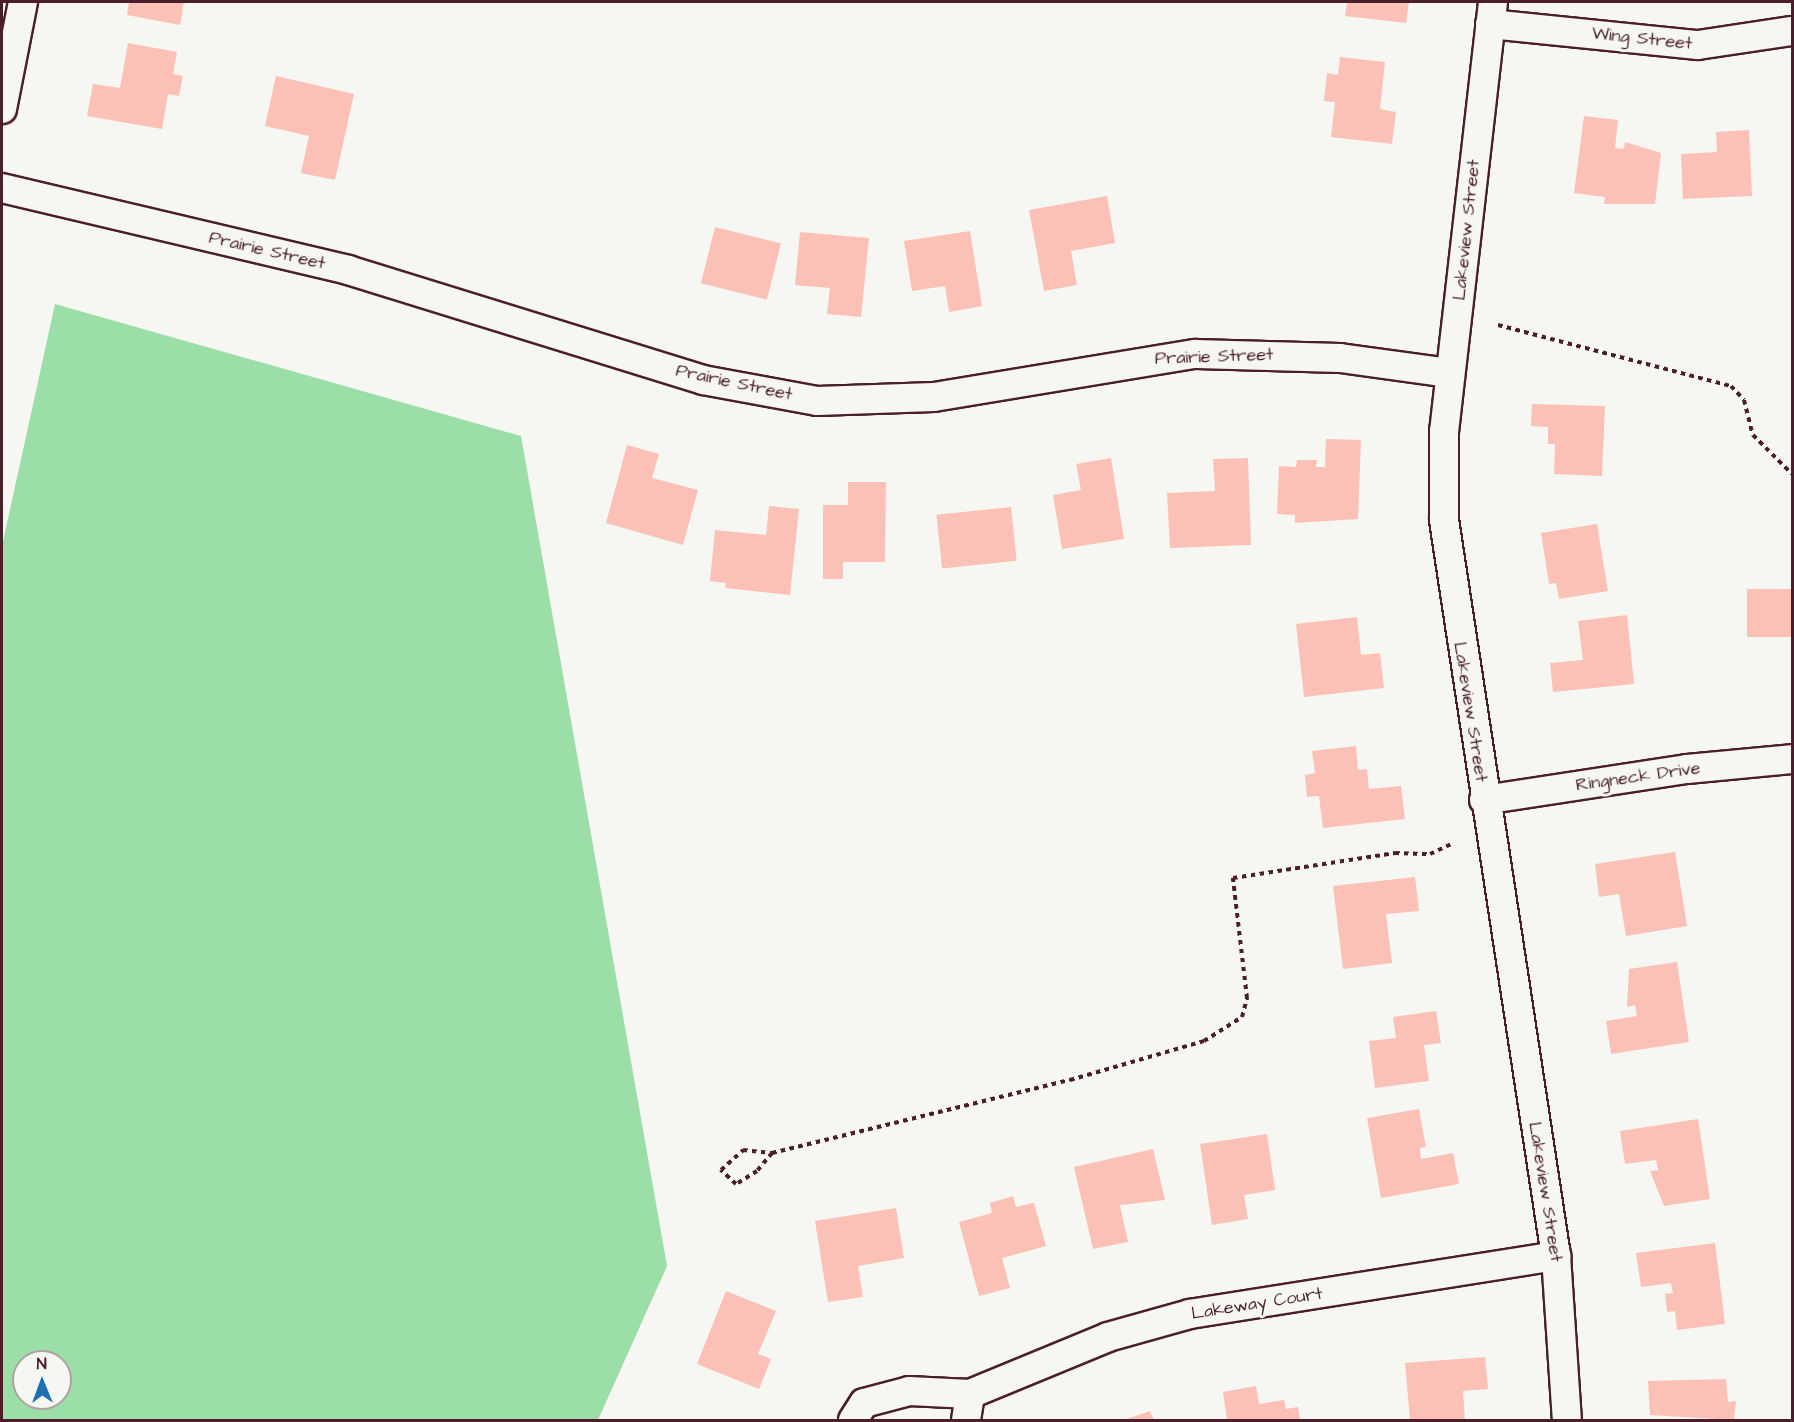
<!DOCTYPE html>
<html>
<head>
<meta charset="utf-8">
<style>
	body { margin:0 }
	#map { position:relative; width:1794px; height:1422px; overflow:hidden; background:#f6f6f2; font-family:"Architects Daughter",sans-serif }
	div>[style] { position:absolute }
	.green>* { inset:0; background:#9cdea8 }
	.building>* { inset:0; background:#fcc1b6; transform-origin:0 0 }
	.path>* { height:4px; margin-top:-2px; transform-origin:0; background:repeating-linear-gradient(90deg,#4a1f2b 0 4.5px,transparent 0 9px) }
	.roads { filter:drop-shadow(2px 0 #4a1f2b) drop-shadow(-2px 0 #4a1f2b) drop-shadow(0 2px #4a1f2b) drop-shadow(0 -2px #4a1f2b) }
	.street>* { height:28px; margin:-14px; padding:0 14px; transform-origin:14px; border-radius:14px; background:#f6f6f2 }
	span { translate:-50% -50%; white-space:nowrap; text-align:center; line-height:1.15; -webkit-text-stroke:6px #f6f6f2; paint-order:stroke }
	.street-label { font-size:18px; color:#4a1f2b }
	.frame { position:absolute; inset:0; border:3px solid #4a1f2b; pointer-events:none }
	.north { position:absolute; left:12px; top:1350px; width:60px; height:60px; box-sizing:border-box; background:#f6f6f2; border:2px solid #b1a0a2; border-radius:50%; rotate:359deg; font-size:16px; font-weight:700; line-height:24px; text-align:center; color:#4a1f2b }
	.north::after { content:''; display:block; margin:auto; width:21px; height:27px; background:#1f6fb2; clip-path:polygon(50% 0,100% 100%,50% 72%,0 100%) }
</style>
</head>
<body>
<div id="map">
	<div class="green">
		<div style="clip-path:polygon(evenodd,55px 304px,521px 436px,667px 1266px,598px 1420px,2px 1420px,2px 546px,55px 304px,24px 1362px,60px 1362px,60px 1398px,24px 1398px,24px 1362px)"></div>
	</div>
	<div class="building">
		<div style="clip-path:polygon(129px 2px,184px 2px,180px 25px,127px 15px)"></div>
		<div style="clip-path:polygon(1347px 2px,1409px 2px,1406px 23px,1345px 16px)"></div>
		<div style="clip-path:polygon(128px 43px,177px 52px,173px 74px,183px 76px,179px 96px,168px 94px,162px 129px,87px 116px,93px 84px,120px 88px)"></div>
		<div style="clip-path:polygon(1340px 57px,1385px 62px,1380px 109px,1396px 112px,1392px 144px,1331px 137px,1335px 102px,1324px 101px,1327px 73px,1338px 75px)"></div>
		<div style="clip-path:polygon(276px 76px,354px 94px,335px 180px,301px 173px,309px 136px,265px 126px)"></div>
		<div style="clip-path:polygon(1584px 116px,1618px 120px,1615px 148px,1624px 149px,1625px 142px,1661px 153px,1655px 204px,1604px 204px,1605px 197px,1574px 193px)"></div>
		<div style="clip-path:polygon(1749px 130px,1752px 196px,1683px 199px,1681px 154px,1717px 152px,1716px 132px)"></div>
		<div style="clip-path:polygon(1107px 196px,1115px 243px,1071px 251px,1077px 285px,1044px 291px,1029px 210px)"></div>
		<div style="left:715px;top:227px;width:68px;height:58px;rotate:14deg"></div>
		<div style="clip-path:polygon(970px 231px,982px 306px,949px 312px,945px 286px,912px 291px,904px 241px)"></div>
		<div style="clip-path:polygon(800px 232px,869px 238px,861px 317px,827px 314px,830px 288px,795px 285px)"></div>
		<div style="clip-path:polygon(1532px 404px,1605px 406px,1602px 476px,1554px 474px,1555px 444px,1548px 444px,1548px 427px,1531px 426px)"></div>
		<div style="clip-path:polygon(1326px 439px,1361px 440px,1358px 519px,1295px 523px,1295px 515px,1277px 514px,1279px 466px,1296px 467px,1297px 460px,1317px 460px,1316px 467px,1325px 467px)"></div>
		<div style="clip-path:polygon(627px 445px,659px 454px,652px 478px,698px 490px,683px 545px,606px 523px)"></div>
		<div style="clip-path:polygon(1111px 458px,1124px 539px,1062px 549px,1053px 495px,1081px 490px,1076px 464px)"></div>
		<div style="clip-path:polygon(1248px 458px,1251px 545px,1170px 548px,1167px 493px,1215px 491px,1213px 459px)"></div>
		<div style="clip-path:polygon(848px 482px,886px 482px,885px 562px,843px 562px,843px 579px,823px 579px,823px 505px,848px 505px)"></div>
		<div style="clip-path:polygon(769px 506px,799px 509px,790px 595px,725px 588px,726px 583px,710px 581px,715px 530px,766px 535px)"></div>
		<div style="left:1011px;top:507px;width:54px;height:75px;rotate:84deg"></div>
		<div style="clip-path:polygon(1597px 524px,1608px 591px,1559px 599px,1556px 583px,1549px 584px,1541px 533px)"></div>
		<div style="left:1792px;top:589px;width:48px;height:45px;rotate:90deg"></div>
		<div style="clip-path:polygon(1627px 615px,1634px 684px,1553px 692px,1550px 663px,1583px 660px,1578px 621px)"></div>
		<div style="clip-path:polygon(1357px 617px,1361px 655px,1380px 653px,1384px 688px,1304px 697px,1296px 624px)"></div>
		<div style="clip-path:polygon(1356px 746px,1358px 770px,1367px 769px,1369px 789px,1401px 786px,1405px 819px,1323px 828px,1319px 796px,1307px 797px,1305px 775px,1315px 773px,1312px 751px)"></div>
		<div style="clip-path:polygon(1675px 852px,1687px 926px,1626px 936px,1619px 894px,1599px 897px,1595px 864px)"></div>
		<div style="clip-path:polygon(1415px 877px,1419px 911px,1386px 914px,1392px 963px,1343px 969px,1333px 886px)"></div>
		<div style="clip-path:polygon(1677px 962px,1689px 1042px,1611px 1054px,1606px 1021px,1637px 1016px,1635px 1005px,1627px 1007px,1629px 969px)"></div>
		<div style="clip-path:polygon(1436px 1011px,1441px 1043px,1424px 1045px,1429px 1081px,1375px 1088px,1369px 1041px,1396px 1038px,1393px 1017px)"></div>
		<div style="clip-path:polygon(1419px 1109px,1426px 1147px,1420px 1148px,1421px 1159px,1453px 1153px,1459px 1184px,1381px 1198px,1367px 1118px)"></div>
		<div style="clip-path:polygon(1698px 1119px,1710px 1199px,1664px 1206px,1650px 1171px,1658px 1170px,1656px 1160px,1625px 1164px,1620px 1131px)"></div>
		<div style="clip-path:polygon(1267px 1134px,1275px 1190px,1244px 1195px,1248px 1219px,1212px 1225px,1200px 1144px)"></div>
		<div style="clip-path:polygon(1153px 1149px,1165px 1200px,1120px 1205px,1128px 1242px,1093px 1249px,1074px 1167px)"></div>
		<div style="clip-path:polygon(1013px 1196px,1016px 1207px,1034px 1203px,1046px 1246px,1002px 1258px,1010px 1288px,979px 1296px,959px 1222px,992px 1213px,990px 1203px)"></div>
		<div style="clip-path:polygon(896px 1208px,904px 1258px,858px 1266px,863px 1297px,828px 1302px,815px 1221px)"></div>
		<div style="clip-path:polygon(1715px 1243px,1725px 1324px,1677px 1330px,1675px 1311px,1667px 1312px,1665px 1294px,1673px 1293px,1671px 1283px,1641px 1287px,1636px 1253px)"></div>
		<div style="clip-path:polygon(726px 1291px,776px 1311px,758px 1354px,771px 1359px,759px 1389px,697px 1364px)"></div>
		<div style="clip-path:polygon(1485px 1357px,1488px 1389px,1463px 1391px,1465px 1420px,1410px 1420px,1405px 1363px)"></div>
		<div style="clip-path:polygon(1726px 1379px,1728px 1402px,1736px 1401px,1734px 1420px,1650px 1415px,1648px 1381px)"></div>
		<div style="clip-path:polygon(1256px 1386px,1259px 1404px,1284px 1400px,1286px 1409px,1298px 1407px,1300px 1420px,1227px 1420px,1223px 1392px)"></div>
		<div style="clip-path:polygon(1150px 1411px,1154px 1420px,1124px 1420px)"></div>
	</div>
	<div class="path">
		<div style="left:1498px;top:325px;width:241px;rotate:14.7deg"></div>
		<div style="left:1731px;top:386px;width:19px;rotate:47deg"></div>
		<div style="left:1744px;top:400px;width:36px;rotate:76deg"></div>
		<div style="left:1753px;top:435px;width:55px;rotate:45deg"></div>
		<div style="left:772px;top:1153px;width:23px;rotate:130deg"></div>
		<div style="left:757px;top:1171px;width:25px;rotate:148deg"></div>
		<div style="left:736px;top:1184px;width:21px;rotate:-137deg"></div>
		<div style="left:721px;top:1170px;width:30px;rotate:-42deg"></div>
		<div style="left:743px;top:1150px;width:29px;rotate:6deg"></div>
		<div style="left:772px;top:1153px;width:307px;rotate:-13.8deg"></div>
		<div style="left:1070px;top:1080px;width:140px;rotate:-16.2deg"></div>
		<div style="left:1204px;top:1041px;width:45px;rotate:-32.3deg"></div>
		<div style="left:1242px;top:1017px;width:20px;rotate:-75deg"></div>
		<div style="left:1247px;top:998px;width:121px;rotate:-96.7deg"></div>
		<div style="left:1233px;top:878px;width:164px;rotate:-8.8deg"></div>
		<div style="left:1395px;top:853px;width:35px;rotate:2deg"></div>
		<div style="left:1430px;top:854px;width:23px;rotate:-25deg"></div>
	</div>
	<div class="roads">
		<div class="street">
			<div style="left:1493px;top:2px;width:432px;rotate:96.5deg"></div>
			<div style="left:1444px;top:431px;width:89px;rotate:90deg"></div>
			<div style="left:1444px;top:520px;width:744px;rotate:81.35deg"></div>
			<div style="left:1556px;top:1256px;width:164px;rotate:86.2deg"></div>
			<div style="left:1490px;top:24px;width:209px;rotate:5.8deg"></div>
			<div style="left:1698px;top:45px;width:95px;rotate:-8.5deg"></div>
			<div style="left:2px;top:109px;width:109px;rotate:-78.9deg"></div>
			<div style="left:2px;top:188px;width:356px;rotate:13.3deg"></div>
			<div style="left:348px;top:270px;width:372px;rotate:17.2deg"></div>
			<div style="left:703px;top:380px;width:116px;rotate:10.4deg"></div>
			<div style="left:817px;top:401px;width:117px;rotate:-2deg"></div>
			<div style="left:934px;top:397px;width:265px;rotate:-9.4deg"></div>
			<div style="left:1195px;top:354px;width:145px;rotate:1.6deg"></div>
			<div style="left:1340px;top:358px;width:111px;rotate:7.8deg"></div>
			<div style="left:1484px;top:800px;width:205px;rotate:-8.7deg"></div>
			<div style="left:1687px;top:769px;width:105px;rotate:-5.4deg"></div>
			<div style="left:853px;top:1420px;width:20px;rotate:-57deg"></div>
			<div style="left:864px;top:1403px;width:47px;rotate:-14.9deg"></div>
			<div style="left:909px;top:1391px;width:61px;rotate:2.8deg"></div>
			<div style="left:970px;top:1394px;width:149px;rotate:-22.4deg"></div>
			<div style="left:1108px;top:1337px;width:85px;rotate:-15.7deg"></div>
			<div style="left:1190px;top:1314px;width:371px;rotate:-9deg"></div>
			<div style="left:966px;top:1420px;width:26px;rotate:-81deg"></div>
		</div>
	</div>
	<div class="street-label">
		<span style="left:1642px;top:39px;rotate:6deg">Wing Street</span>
		<span style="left:1467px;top:230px;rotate:-84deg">Lakeview Street</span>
		<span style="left:267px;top:251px;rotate:13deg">Prairie Street</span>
		<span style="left:1214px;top:357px;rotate:-2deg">Prairie Street</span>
		<span style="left:734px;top:383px;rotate:12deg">Prairie Street</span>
		<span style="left:1470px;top:712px;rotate:81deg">Lakeview Street</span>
		<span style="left:1638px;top:777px;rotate:-8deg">Ringneck Drive</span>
		<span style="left:1545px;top:1192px;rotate:81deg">Lakeview Street</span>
		<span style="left:1257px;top:1304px;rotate:-9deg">Lakeway Court</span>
	</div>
	<div class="frame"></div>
	<div class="north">N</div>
</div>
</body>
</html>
